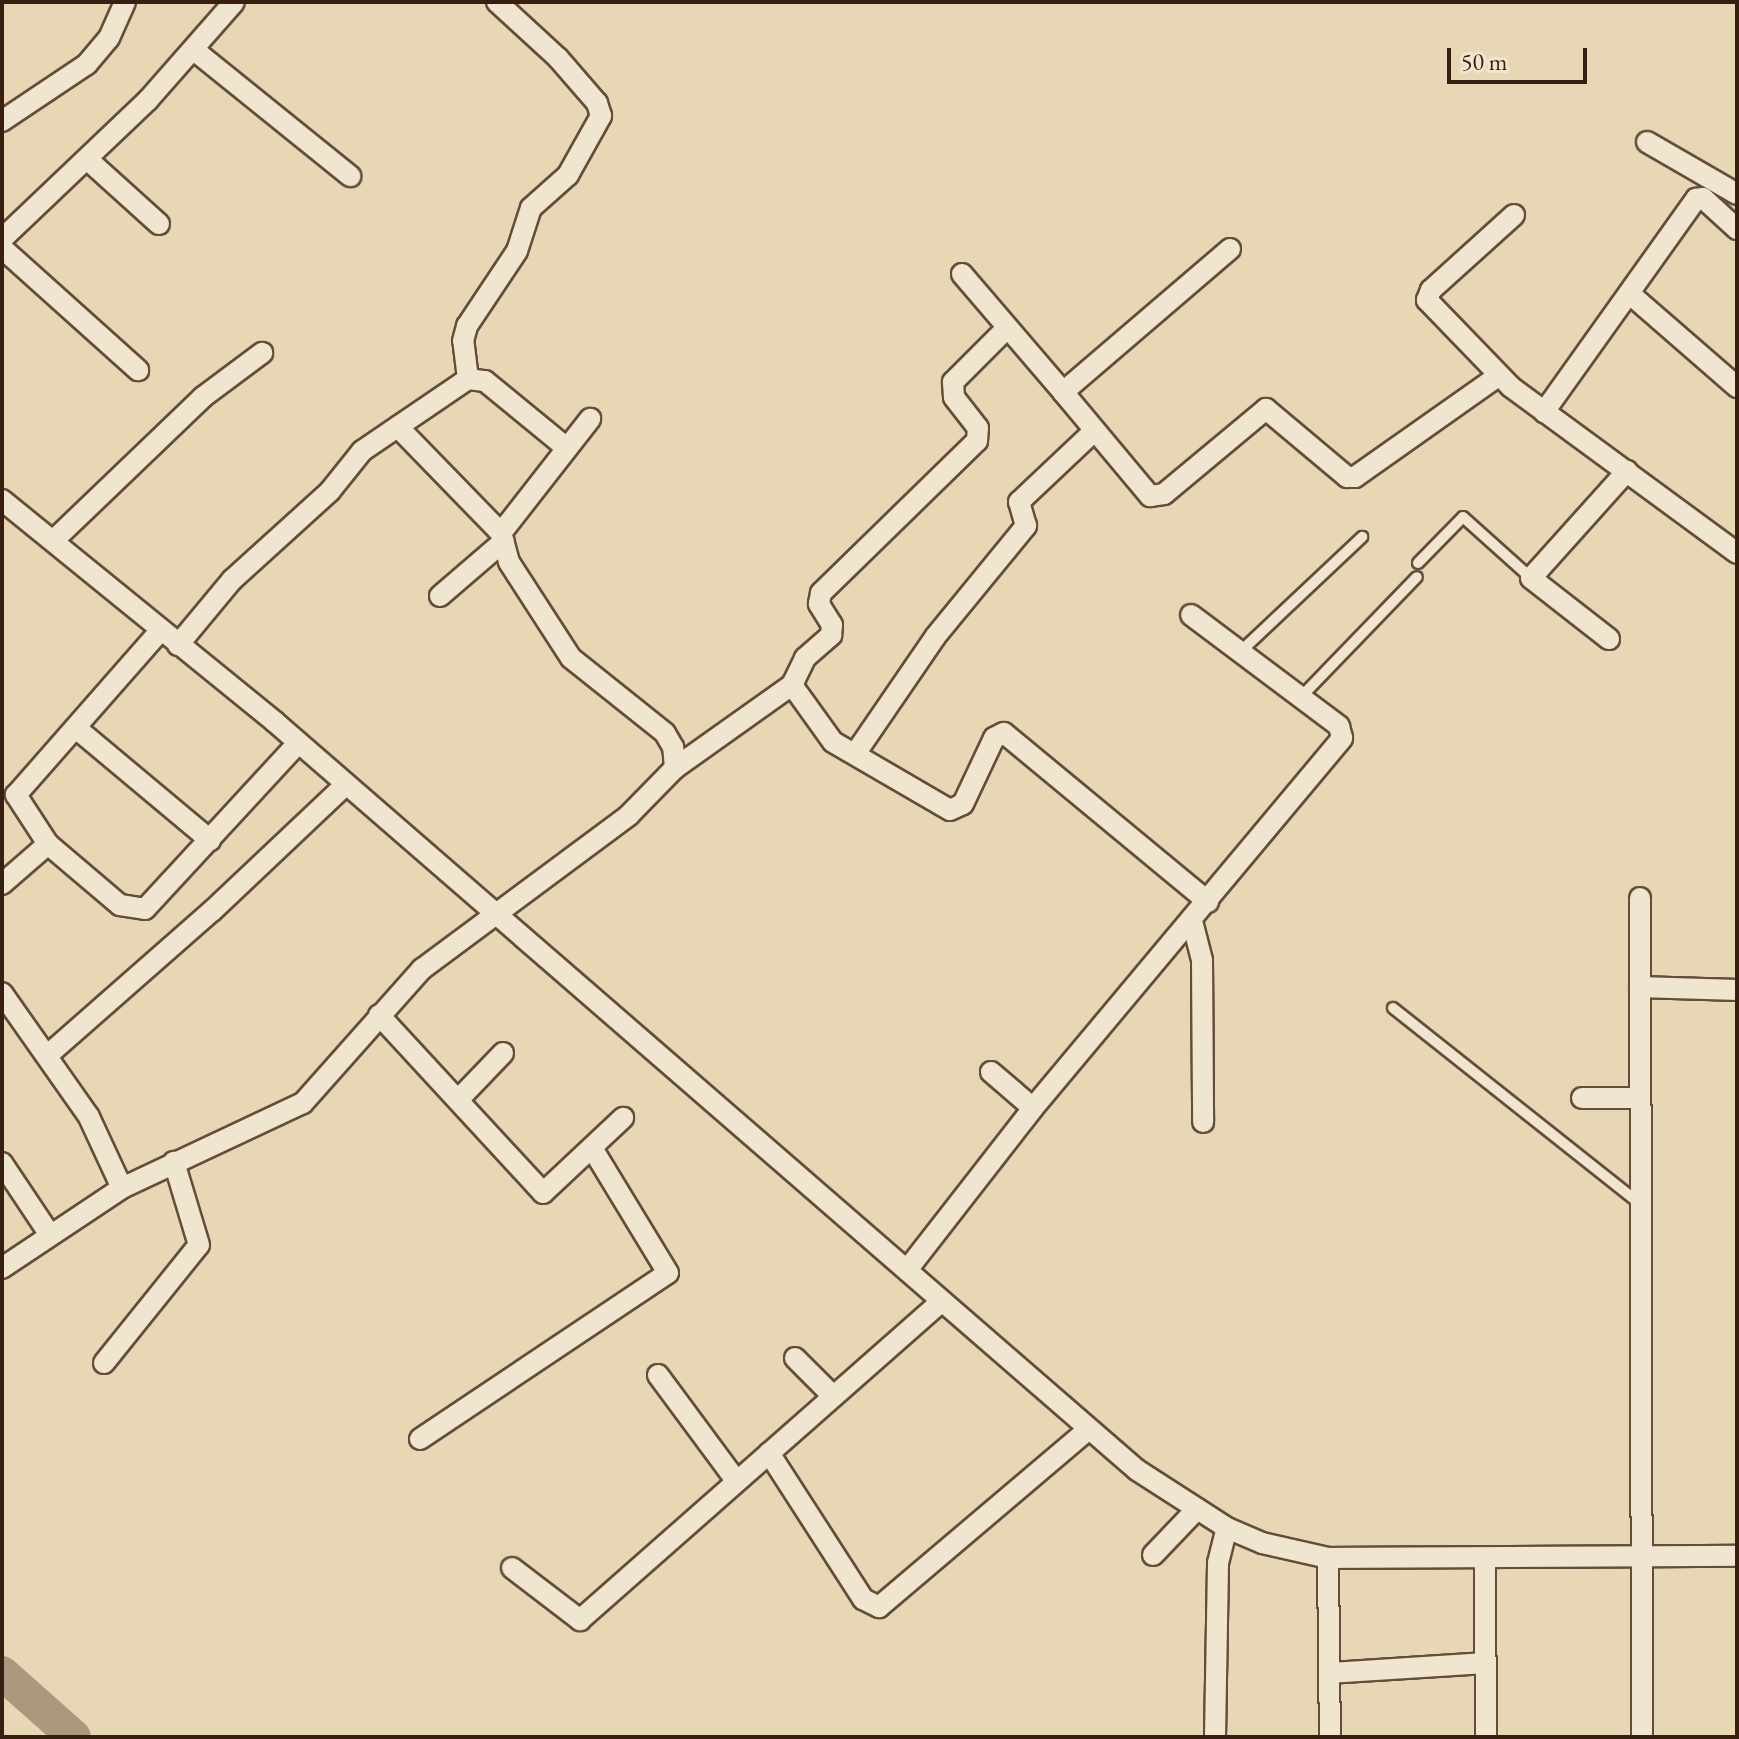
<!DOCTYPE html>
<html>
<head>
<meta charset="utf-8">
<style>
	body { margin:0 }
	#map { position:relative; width:1739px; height:1739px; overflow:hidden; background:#e8d7b5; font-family:"EB Garamond",serif }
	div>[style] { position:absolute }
	.river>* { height:34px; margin:-17px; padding:0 17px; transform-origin:17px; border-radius:17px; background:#ac987e }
	.roads { filter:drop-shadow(2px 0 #654c3b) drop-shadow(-2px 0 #654c3b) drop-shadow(0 2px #654c3b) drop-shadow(0 -2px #654c3b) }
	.service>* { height:10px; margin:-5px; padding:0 5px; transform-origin:5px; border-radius:5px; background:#f0e5cf }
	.minor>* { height:20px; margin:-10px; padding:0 10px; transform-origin:10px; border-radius:10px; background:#f0e5cf }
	span { translate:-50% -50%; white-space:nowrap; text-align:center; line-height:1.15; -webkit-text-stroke:6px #f0e5cf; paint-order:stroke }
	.frame { position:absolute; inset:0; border:4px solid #391e12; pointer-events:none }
	.scale { position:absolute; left:1447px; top:48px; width:140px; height:36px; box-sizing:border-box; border:4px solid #391e12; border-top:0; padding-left:10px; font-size:24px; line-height:28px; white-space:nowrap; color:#391e12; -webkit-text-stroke:6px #f0e5cf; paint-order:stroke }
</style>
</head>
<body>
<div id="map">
	<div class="river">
		<div style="left:2px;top:1673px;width:96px;rotate:41.6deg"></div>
	</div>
	<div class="roads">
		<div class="service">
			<div style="left:1418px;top:563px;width:64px;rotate:-45.6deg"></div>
			<div style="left:1463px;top:517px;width:91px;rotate:41.9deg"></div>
			<div style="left:1240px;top:652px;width:168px;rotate:-43.3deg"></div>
			<div style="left:1300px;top:698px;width:168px;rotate:-46deg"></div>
			<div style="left:1393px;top:1008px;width:314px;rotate:38.4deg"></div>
		</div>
		<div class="minor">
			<div style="left:194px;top:50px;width:201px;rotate:38.9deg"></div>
			<div style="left:2px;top:121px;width:102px;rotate:-33.8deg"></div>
			<div style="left:87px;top:64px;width:34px;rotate:-50deg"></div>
			<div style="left:109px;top:38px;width:39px;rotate:-66deg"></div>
			<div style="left:1647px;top:142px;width:104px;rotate:30deg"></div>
			<div style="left:87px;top:159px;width:97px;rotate:42.1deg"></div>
			<div style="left:1514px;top:215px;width:112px;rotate:137.9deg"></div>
			<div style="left:1431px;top:290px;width:11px;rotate:112deg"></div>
			<div style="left:1427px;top:300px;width:121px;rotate:46deg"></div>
			<div style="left:1511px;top:387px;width:280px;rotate:36.3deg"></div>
			<div style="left:2px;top:239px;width:202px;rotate:-43.6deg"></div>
			<div style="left:148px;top:100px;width:130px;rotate:-48.7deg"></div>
			<div style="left:2px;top:248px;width:183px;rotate:41.9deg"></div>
			<div style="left:1230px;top:249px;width:220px;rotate:139.4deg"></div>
			<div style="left:1063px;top:392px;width:136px;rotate:50.1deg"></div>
			<div style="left:1150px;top:496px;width:14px;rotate:-8deg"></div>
			<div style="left:1164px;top:494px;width:133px;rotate:-39.8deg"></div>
			<div style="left:1266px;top:409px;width:106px;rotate:40deg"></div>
			<div style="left:1347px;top:477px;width:8px"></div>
			<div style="left:1355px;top:477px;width:175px;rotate:-35.2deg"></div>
			<div style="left:962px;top:274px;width:155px;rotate:49.4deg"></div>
			<div style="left:1630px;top:294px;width:142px;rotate:41deg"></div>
			<div style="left:468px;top:379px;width:17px;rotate:7deg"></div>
			<div style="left:485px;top:381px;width:106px;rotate:39.3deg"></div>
			<div style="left:1544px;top:412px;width:262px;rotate:-54.5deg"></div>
			<div style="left:1696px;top:199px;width:7px;rotate:-8deg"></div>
			<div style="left:1703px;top:198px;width:46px;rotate:42.4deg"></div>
			<div style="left:2px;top:500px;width:352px;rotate:39.1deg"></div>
			<div style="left:275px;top:722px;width:1141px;rotate:40.95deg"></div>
			<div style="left:1137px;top:1470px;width:107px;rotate:32.8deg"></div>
			<div style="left:1227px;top:1528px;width:38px;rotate:23deg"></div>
			<div style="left:1262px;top:1543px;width:68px;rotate:12.8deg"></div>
			<div style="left:1328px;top:1558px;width:409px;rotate:-0.3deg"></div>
			<div style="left:501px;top:533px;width:145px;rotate:-52deg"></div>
			<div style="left:54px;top:540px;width:207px;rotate:-43.8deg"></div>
			<div style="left:203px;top:397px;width:74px;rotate:-36.7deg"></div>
			<div style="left:440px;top:596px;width:84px;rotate:-40.7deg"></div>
			<div style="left:1609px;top:639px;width:99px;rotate:-142deg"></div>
			<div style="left:1531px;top:578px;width:144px;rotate:-48.1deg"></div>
			<div style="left:178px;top:645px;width:85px;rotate:-50.3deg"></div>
			<div style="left:232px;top:580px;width:132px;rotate:-42.2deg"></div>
			<div style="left:330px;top:491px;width:51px;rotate:-51.3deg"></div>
			<div style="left:362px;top:451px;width:128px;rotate:-34.2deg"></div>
			<div style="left:468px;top:379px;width:38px;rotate:-97deg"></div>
			<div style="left:463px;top:341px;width:16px;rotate:-75deg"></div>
			<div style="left:467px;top:326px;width:90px;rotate:-56.3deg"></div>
			<div style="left:517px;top:251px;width:45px;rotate:-72deg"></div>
			<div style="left:531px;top:208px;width:50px;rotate:-41.7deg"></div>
			<div style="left:568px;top:175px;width:68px;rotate:-60.8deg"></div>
			<div style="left:601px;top:116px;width:14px;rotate:-107deg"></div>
			<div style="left:597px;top:103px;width:60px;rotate:-130.9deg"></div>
			<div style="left:558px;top:58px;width:83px;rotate:-137.4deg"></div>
			<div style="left:792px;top:685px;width:30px;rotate:-64deg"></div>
			<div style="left:805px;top:658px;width:35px;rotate:-41deg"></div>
			<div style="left:831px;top:635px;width:10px;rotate:-84deg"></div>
			<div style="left:832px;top:625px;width:25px;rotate:-122deg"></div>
			<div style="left:819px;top:604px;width:11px;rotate:-80deg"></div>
			<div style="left:821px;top:593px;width:218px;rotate:-44.3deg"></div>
			<div style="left:977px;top:441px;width:13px;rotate:-86deg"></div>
			<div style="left:978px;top:428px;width:39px;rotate:-128deg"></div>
			<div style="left:954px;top:397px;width:15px;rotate:-94deg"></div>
			<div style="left:953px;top:382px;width:75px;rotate:-45deg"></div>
			<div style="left:76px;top:728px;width:175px;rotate:39.9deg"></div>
			<div style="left:855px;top:754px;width:142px;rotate:-55.6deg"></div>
			<div style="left:935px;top:637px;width:144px;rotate:-50.7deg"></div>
			<div style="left:1026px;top:526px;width:25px;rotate:-106deg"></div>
			<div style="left:1019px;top:502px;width:102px;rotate:-43.4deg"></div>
			<div style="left:675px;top:768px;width:143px;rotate:-35.4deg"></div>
			<div style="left:792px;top:685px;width:70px;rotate:54.3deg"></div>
			<div style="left:833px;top:742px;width:135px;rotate:30.2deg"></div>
			<div style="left:950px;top:810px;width:14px;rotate:-25deg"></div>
			<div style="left:963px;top:804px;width:73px;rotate:-64.8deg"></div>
			<div style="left:994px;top:738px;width:11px;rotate:-27deg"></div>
			<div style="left:1004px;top:733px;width:265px;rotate:39.6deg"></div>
			<div style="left:48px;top:844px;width:59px;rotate:-123.1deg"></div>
			<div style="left:16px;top:795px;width:218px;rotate:-48.7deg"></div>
			<div style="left:2px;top:884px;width:61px;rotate:-41deg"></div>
			<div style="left:48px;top:844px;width:94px;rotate:40.3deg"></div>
			<div style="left:120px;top:905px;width:25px;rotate:9deg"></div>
			<div style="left:145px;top:909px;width:224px;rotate:-47.3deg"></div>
			<div style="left:1640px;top:898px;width:839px;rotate:89.86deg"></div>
			<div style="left:1192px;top:921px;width:40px;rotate:75.6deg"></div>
			<div style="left:1202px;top:960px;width:162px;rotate:89.6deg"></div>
			<div style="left:1640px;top:987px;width:97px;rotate:1.8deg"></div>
			<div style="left:2px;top:993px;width:151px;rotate:54.9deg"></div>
			<div style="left:89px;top:1117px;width:78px;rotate:65.1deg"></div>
			<div style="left:379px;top:1015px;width:242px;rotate:47.3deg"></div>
			<div style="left:543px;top:1193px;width:110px;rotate:-43.2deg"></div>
			<div style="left:49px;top:1054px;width:217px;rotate:-41.3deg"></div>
			<div style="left:212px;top:911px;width:180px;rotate:-43.4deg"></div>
			<div style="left:991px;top:1072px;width:55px;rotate:40.6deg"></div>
			<div style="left:1582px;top:1098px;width:56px"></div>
			<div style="left:458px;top:1100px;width:65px;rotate:-46.2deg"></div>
			<div style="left:2px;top:1163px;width:87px;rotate:56.3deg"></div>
			<div style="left:2px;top:1268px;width:144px;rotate:-33.7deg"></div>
			<div style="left:122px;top:1188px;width:200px;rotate:-25.2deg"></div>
			<div style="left:303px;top:1103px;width:179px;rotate:-48.4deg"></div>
			<div style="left:422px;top:969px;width:258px;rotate:-36.6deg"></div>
			<div style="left:629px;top:815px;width:66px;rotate:-45.6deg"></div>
			<div style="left:675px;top:768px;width:21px;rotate:-95deg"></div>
			<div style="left:673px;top:747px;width:16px;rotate:-120deg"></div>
			<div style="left:665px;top:733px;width:120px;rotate:-141.4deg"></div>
			<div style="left:571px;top:658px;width:114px;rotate:-122.9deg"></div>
			<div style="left:509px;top:562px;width:30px;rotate:-105deg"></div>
			<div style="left:501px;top:533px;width:148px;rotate:-134.2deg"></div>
			<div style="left:907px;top:1270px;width:205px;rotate:-52.1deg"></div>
			<div style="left:1033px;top:1108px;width:482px;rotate:-50.1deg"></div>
			<div style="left:1342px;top:738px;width:12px;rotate:-104deg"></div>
			<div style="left:1339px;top:726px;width:185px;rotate:-143.1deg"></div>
			<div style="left:795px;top:1358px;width:51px;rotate:45deg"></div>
			<div style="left:104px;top:1363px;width:151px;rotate:-51.2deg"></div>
			<div style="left:199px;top:1245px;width:87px;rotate:-106.8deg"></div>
			<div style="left:658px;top:1375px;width:129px;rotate:53.5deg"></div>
			<div style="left:420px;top:1439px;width:298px;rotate:-33.8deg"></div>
			<div style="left:668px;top:1273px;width:146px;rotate:-121.3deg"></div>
			<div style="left:769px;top:1453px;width:174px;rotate:57.2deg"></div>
			<div style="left:863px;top:1599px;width:18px;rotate:27deg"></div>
			<div style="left:879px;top:1607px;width:275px;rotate:-40.3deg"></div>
			<div style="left:1153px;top:1555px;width:64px;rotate:-46.3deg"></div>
			<div style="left:1328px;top:1558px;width:179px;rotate:89.4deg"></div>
			<div style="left:1485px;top:1559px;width:178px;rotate:89.7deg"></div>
			<div style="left:512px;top:1568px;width:86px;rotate:37.4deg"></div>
			<div style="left:580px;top:1620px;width:482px;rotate:-41.4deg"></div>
			<div style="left:1330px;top:1673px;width:154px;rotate:-3.7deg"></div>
			<div style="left:1215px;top:1737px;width:174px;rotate:-89deg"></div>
			<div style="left:1218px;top:1563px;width:36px;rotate:-76deg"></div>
		</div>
	</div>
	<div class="frame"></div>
	<div class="scale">50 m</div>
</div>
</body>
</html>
